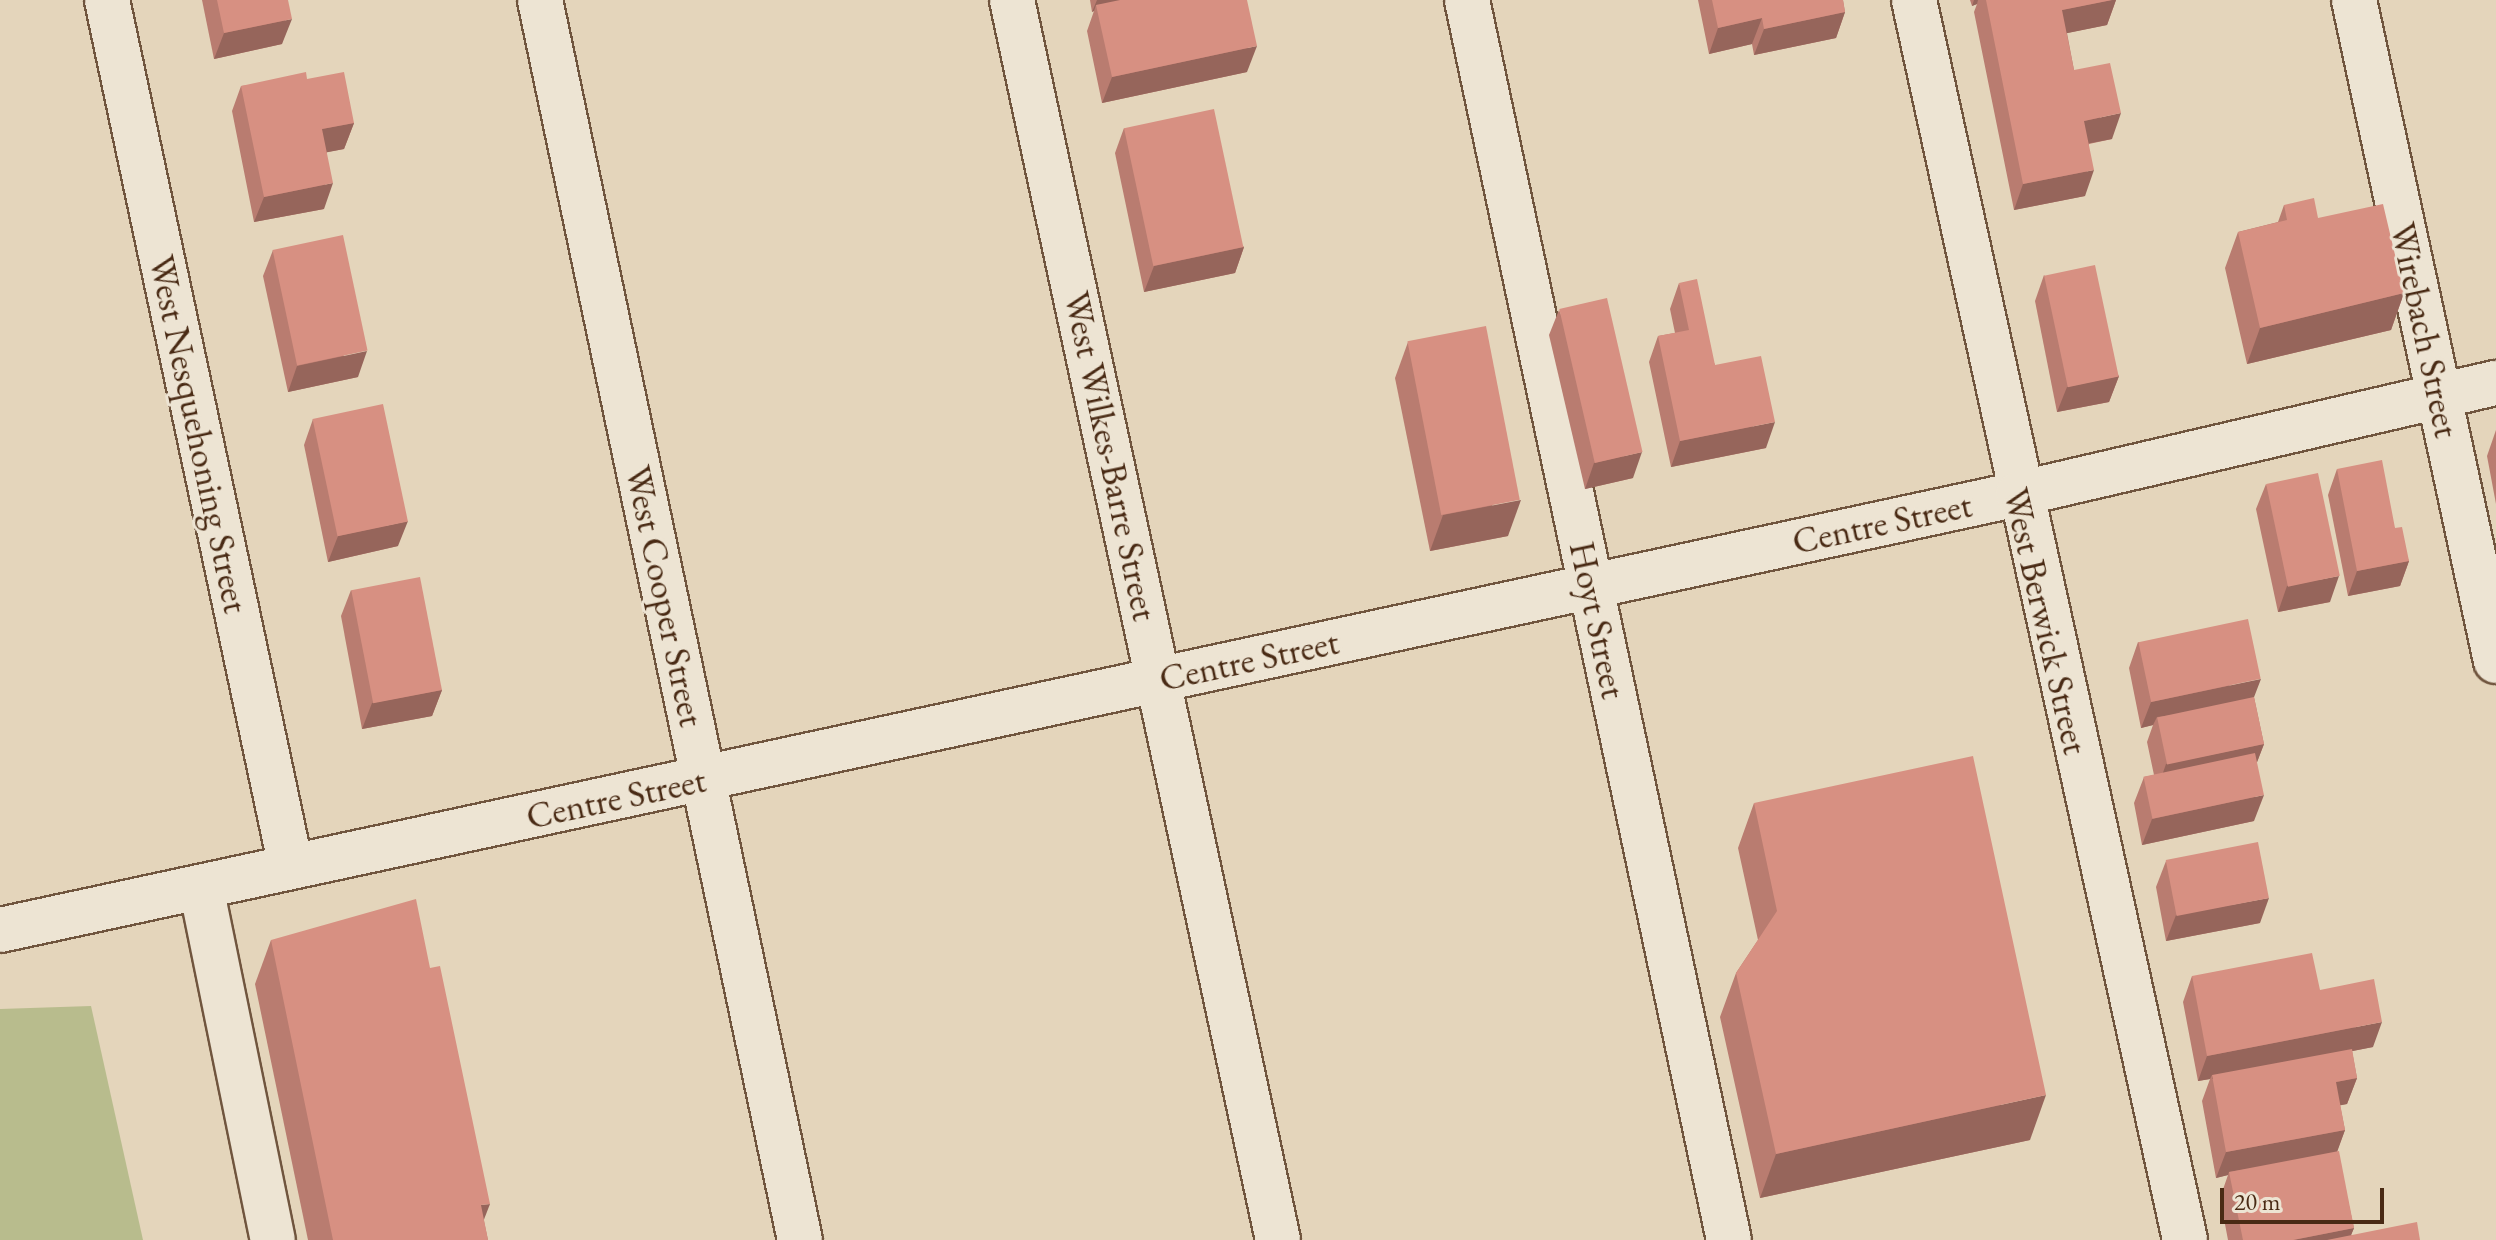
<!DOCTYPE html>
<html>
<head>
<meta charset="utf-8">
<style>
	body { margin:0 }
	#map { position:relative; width:2496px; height:1240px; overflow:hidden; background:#e4d5bb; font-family:"EB Garamond",serif }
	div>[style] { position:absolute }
	.green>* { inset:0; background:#b8bc8d }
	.roads { filter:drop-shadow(2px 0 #70553e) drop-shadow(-2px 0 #70553e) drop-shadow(0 2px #70553e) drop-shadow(0 -2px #70553e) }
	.minor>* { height:44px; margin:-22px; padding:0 22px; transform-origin:22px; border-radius:22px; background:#ede4d3 }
	.wall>* { inset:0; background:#b97c70 }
	.shaded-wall>* { inset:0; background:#96655b }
	.building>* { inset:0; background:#d79082; transform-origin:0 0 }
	span { translate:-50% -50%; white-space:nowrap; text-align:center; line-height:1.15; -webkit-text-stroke:6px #ede4d3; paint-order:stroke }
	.street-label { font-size:36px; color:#492a14 }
	.scale { position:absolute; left:2220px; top:1188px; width:164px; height:36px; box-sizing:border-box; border:4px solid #492a14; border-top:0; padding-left:10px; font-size:24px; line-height:28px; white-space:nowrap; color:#492a14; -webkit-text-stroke:6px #ede4d3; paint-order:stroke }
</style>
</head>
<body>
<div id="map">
	<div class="green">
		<div style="clip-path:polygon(91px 1006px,143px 1240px,0 1240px,0 1009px)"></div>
	</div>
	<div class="roads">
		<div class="minor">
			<div style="left:107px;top:0;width:886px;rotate:78.02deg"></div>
			<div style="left:540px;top:0;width:1267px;rotate:78.16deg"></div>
			<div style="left:1012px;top:0;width:1268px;rotate:77.89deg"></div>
			<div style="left:1467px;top:0;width:1267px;rotate:78.07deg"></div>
			<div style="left:1914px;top:0;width:1269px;rotate:77.67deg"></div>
			<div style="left:2354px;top:0;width:676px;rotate:77.88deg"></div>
			<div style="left:201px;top:887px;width:360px;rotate:78.5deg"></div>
			<div style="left:0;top:930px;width:2065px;rotate:-12.19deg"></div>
			<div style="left:2018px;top:494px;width:491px;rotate:-13.1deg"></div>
		</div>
	</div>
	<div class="wall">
		<div style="clip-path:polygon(202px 0,288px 0,282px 44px,214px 59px)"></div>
		<div style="clip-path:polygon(1090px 0,1247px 0,1247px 72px,1102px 103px,1087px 31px,1094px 11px,1092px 12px)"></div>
		<div style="clip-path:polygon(1698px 0,1843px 0,1845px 12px,1836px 38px,1754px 55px,1752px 44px,1709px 54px)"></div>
		<div style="clip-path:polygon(1970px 0,2116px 0,2107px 25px,2067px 33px,2074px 70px,2112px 139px,2089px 144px,2085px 196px,2014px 210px,1974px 12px,1977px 4px,1972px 6px)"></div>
		<div style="clip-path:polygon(307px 79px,354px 123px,344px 149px,327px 152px,324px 209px,254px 222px,232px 111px,241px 86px)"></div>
		<div style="clip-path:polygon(1124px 128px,1244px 247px,1235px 273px,1144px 292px,1115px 153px)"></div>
		<div style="clip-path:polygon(2284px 205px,2318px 218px,2404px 293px,2391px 330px,2247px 364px,2225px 268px,2238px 232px,2278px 222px)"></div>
		<div style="clip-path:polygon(273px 250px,358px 377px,288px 392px,263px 276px)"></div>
		<div style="clip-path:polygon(2044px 275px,2119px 376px,2109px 402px,2057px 412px,2035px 301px)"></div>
		<div style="clip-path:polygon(1679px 283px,1715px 365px,1766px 448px,1671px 467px,1649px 362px,1658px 336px,1675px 333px,1670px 309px)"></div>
		<div style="clip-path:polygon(1559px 310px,1633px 478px,1585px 489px,1549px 335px)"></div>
		<div style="clip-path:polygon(1408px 342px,1508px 536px,1430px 551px,1395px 378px)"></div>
		<div style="clip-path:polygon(313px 419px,398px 546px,328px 562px,304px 445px)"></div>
		<div style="clip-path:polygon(2496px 430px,2496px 504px,2487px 456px)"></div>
		<div style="clip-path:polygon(2337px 469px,2395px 528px,2409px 561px,2400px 586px,2348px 596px,2328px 495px)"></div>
		<div style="clip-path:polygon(2266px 484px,2330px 602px,2278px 612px,2256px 509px)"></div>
		<div style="clip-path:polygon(351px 590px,442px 690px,432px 716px,362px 729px,341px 616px)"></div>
		<div style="clip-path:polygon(2138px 642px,2254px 697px,2264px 744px,2257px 762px,2254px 821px,2142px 845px,2134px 803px,2144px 777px,2154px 775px,2147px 742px,2153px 725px,2141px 728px,2129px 668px)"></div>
		<div style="clip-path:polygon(1754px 803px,2030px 1140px,1760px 1198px,1720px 1017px,1736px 973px,1758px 940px,1738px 848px)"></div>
		<div style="clip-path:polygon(2166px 861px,2260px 923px,2166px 941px,2156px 887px)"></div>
		<div style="clip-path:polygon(271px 940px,430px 968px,488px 1240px,308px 1240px,255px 984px)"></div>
		<div style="clip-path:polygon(2192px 976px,2320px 990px,2373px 1047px,2352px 1051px,2357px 1078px,2347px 1104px,2340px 1105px,2345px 1130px,2337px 1151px,2354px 1228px,2351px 1235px,2420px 1240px,2228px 1240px,2220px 1198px,2228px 1175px,2216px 1178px,2202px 1101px,2210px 1079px,2198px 1081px,2183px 1002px)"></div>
	</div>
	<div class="shaded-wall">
		<div style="clip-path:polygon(1097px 0,1157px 0,1096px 5px,1094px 11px,1092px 12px)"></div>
		<div style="clip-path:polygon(1974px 0,1978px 0,1977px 4px,1972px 6px)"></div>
		<div style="clip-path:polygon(2112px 0,2116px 0,2107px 25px,2053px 36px,2062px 10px)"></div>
		<div style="clip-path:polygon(1845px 12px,1836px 38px,1754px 55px,1764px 29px)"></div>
		<div style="clip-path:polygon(1762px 18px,1752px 44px,1709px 54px,1718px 28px)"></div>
		<div style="clip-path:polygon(292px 19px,282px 44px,214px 59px,224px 33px)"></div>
		<div style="clip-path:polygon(1257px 46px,1247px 72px,1102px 103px,1112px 77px)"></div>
		<div style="clip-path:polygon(2121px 113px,2112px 139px,2075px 146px,2084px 121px)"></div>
		<div style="clip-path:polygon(354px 123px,344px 149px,313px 155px,322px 129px)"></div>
		<div style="clip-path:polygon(2094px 170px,2085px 196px,2014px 210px,2023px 184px)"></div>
		<div style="clip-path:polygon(333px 183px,324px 209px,254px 222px,264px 197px)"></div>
		<div style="clip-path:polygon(1244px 247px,1235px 273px,1144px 292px,1154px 266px)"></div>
		<div style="clip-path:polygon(2404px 293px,2391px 330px,2247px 364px,2260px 328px)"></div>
		<div style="clip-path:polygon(367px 351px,358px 377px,288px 392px,297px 366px)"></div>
		<div style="clip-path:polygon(2119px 376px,2109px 402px,2057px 412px,2067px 387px)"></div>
		<div style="clip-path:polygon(1775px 422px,1766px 448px,1671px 467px,1680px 441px)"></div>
		<div style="clip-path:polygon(1642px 452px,1633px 478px,1585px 489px,1594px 463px)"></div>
		<div style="clip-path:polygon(1521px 500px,1508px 536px,1430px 551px,1443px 515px)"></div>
		<div style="clip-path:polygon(408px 521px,398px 546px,328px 562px,338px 536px)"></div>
		<div style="clip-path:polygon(2409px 561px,2400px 586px,2348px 596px,2357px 571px)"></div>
		<div style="clip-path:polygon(2339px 576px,2330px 602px,2278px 612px,2287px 586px)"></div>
		<div style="clip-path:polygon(2261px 679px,2251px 705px,2157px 717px,2153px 725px,2141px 728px,2151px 702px)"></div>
		<div style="clip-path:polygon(442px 690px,432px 716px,362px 729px,372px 703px)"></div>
		<div style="clip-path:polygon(2264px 744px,2254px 770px,2157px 790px,2166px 764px)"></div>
		<div style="clip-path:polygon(2264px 795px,2254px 821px,2142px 845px,2152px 819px)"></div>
		<div style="clip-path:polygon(2269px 898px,2260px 923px,2166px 941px,2176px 915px)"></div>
		<div style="clip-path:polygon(2382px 1022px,2373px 1047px,2212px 1079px,2212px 1075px,2210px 1079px,2198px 1081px,2207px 1056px)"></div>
		<div style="clip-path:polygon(2357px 1078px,2347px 1104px,2327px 1108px,2336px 1082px)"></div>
		<div style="clip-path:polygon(2046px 1095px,2030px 1140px,1760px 1198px,1776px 1154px)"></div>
		<div style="clip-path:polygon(2345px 1130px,2336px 1155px,2229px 1172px,2228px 1175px,2216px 1178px,2226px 1152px)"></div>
		<div style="clip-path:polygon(490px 1204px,476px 1240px,481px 1205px)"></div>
		<div style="clip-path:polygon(2354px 1228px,2349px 1240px,2293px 1240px)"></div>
	</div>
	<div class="building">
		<div style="clip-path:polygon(217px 0,288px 0,292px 19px,224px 33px)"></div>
		<div style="clip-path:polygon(1120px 0,1247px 0,1257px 46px,1112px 77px,1096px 5px)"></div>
		<div style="clip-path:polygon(1712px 0,1843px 0,1845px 12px,1764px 29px,1762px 18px,1718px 28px)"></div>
		<div style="clip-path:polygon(1986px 0,2112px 0,2062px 10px,2074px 70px,2110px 63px,2121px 113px,2084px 121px,2094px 170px,2023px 184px)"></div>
		<div style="clip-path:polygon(306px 72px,307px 79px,344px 72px,354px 123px,322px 129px,333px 183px,264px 197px,241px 86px)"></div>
		<div style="left:1214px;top:109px;width:141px;height:92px;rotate:78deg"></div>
		<div style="clip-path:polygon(2314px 198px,2318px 218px,2383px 204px,2404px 293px,2260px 328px,2238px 232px,2287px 220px,2284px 205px)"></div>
		<div style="left:343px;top:235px;width:118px;height:72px;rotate:78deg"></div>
		<div style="left:2095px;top:265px;width:114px;height:52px;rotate:78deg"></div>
		<div style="clip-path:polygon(1697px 279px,1715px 365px,1761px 356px,1775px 422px,1680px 441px,1658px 336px,1689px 330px,1679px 283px)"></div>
		<div style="left:1607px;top:298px;width:158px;height:49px;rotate:77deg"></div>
		<div style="left:1486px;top:326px;width:177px;height:80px;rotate:79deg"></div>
		<div style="left:383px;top:404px;width:120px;height:72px;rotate:78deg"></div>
		<div style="clip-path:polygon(2382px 460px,2395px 528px,2402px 527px,2409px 561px,2357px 571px,2337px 469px)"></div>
		<div style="left:2318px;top:473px;width:105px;height:53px;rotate:78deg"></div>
		<div style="left:420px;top:577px;width:115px;height:70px;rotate:79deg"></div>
		<div style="left:2248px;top:619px;width:61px;height:112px;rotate:78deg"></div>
		<div style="left:2254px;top:697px;width:48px;height:99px;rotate:78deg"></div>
		<div style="left:2255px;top:753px;width:43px;height:114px;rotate:78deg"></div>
		<div style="clip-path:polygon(1973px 756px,2046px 1095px,1776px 1154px,1736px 973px,1777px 911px,1754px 803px)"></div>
		<div style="left:2258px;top:842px;width:57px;height:94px;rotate:79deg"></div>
		<div style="clip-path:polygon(416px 899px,430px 968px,440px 966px,490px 1204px,481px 1205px,488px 1240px,333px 1240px,271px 940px)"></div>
		<div style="clip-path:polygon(2312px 953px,2320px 990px,2374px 979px,2382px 1022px,2207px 1056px,2192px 976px)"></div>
		<div style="clip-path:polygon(2352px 1049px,2357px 1078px,2336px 1082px,2345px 1130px,2226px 1152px,2212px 1075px)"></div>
		<div style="clip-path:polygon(2339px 1151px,2354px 1228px,2293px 1240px,2243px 1240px,2229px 1172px)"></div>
		<div style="clip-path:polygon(2417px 1222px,2420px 1240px,2327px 1240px)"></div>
	</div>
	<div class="street-label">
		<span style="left:2425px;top:330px;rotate:78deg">Wirebach Street</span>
		<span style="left:199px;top:434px;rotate:78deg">West Nesquehoning Street</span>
		<span style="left:1111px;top:456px;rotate:78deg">West Wilkes-Barre Street</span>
		<span style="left:1882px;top:523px;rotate:-12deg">Centre Street</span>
		<span style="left:665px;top:596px;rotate:78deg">West Cooper Street</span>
		<span style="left:1598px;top:620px;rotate:78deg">Hoyt Street</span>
		<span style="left:2046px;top:621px;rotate:77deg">West Berwick Street</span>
		<span style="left:1249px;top:660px;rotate:-12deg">Centre Street</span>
		<span style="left:616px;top:798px;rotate:-12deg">Centre Street</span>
	</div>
	<div class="scale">20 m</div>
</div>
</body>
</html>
